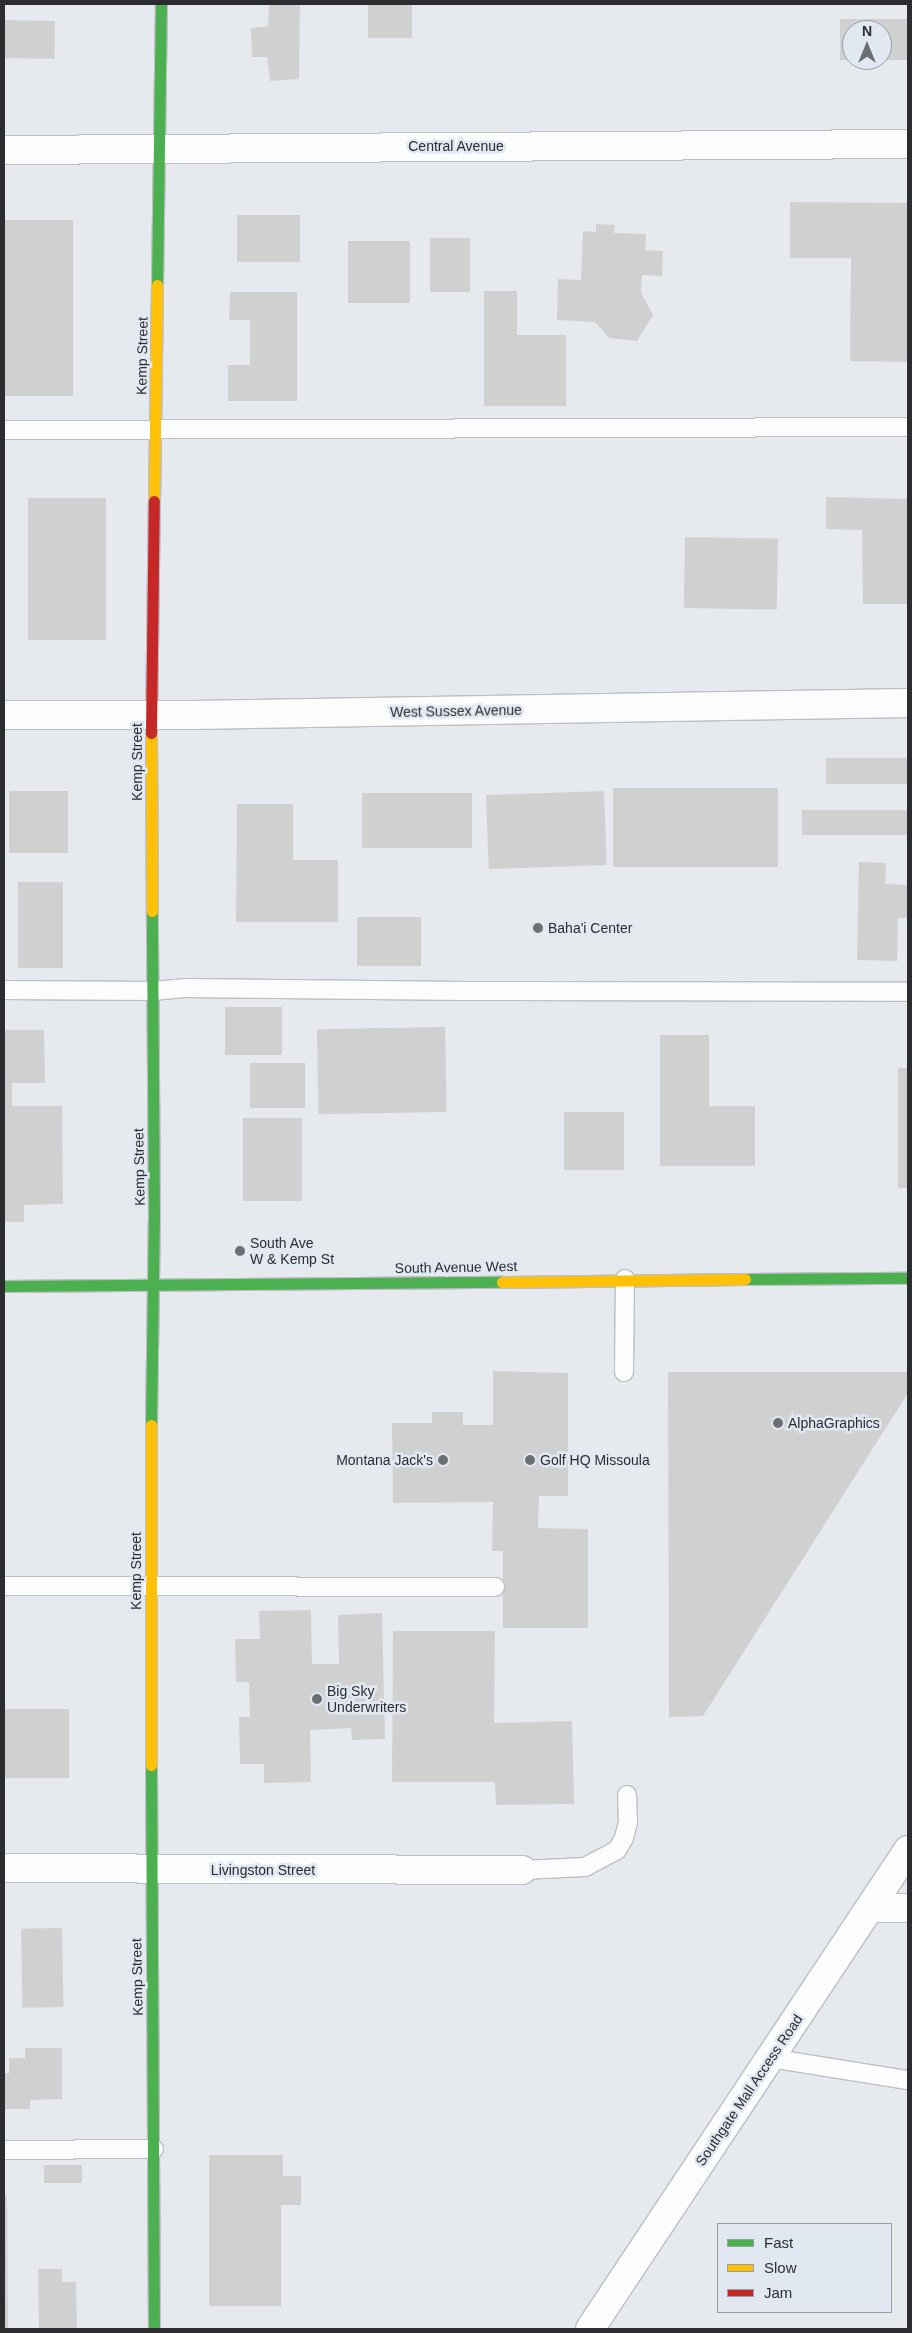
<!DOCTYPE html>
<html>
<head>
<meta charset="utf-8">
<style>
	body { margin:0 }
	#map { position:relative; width:912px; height:2333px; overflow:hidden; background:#e6e9ee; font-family:Helvetica,sans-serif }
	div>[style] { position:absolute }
	.building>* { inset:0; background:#d1d0d1; transform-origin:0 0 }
	.roads { filter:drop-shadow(1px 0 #bdbfc3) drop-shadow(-1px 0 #bdbfc3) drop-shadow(0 1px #bdbfc3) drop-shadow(0 -1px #bdbfc3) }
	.lane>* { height:18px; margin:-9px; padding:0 9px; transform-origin:9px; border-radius:9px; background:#fbfcfc }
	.street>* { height:28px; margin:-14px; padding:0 14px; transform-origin:14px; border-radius:14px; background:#fbfcfc }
	.fast>* { height:11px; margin:-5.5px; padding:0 5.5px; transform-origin:5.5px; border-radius:5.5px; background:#4caf50 }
	.slow>* { height:11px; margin:-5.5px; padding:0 5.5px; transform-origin:5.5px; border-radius:5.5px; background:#ffc107 }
	.jam>* { height:11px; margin:-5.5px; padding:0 5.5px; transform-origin:5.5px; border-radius:5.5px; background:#c62828 }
	.dots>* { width:14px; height:14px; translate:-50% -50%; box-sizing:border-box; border:2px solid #e2e8f2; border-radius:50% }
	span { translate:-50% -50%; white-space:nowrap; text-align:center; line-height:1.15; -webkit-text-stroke:5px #e2e8f2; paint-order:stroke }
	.street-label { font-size:14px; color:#2b2d30 }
	.poi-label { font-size:14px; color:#2b2d30 }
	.left { translate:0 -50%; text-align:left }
	.right { translate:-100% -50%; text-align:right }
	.frame { position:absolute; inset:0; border:5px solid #2b2d30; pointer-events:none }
	.legend { position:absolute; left:717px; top:2223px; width:175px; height:90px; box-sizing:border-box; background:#e2e8f2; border:1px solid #999da4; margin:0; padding:6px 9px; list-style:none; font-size:15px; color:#2b2d30 }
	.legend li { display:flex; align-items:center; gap:10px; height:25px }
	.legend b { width:25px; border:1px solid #999da4 }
	.north { position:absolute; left:842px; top:20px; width:50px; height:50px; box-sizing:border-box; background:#e2e8f2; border:1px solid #999da4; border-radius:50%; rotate:0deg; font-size:14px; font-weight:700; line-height:20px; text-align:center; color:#2b2d30 }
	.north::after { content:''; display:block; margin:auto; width:18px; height:22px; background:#6c6f72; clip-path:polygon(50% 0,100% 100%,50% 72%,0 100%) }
</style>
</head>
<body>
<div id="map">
	<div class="building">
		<div style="clip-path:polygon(269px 4px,300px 4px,299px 79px,270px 81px,267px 57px,252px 57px,251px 28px,268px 26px)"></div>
		<div style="left:368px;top:4px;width:44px;height:34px"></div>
		<div style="clip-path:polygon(840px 19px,908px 19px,908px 60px,882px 60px,882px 30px,852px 30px,852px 60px,840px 60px)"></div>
		<div style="left:4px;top:20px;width:51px;height:38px;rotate:1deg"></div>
		<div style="clip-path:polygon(790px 202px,908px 203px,908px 362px,850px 361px,851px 258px,790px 258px)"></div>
		<div style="left:237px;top:215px;width:63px;height:47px"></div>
		<div style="left:4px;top:220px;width:69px;height:176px"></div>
		<div style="clip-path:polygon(596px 224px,615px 225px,614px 233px,646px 234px,645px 250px,663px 251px,662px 276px,642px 275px,641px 293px,653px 315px,637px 341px,609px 338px,595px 322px,557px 320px,558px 279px,581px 280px,583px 231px,596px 232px)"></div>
		<div style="left:430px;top:238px;width:40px;height:54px"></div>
		<div style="left:348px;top:241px;width:62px;height:62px"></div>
		<div style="clip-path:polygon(484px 291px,517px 291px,517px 335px,566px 335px,566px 406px,484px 406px)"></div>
		<div style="clip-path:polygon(230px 292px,297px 292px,297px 401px,228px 401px,228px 365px,250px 365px,250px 320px,229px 320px)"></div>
		<div style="clip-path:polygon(826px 497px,908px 499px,908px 604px,863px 604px,862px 530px,826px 529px)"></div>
		<div style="left:28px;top:498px;width:78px;height:142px"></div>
		<div style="left:685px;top:537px;width:93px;height:71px;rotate:1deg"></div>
		<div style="left:826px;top:758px;width:82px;height:26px"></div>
		<div style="left:613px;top:788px;width:165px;height:79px"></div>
		<div style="left:9px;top:791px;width:59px;height:62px"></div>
		<div style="left:604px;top:791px;width:74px;height:118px;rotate:88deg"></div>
		<div style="left:362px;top:793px;width:110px;height:55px"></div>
		<div style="clip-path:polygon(237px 804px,293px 804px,293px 860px,338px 860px,338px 922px,236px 922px)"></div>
		<div style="left:802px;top:810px;width:106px;height:25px"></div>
		<div style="clip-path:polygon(859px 862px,886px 863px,885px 884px,908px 885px,908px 918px,898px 918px,897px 961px,857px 960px)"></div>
		<div style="left:18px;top:882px;width:45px;height:86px"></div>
		<div style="left:357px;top:917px;width:64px;height:49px"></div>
		<div style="left:225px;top:1007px;width:57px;height:48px"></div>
		<div style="left:445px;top:1027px;width:85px;height:128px;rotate:89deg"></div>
		<div style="clip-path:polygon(4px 1030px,44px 1030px,45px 1083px,12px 1083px,12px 1106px,62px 1106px,63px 1204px,24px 1205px,24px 1222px,4px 1222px)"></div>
		<div style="clip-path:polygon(660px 1035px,709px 1035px,709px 1106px,755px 1106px,755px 1166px,660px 1166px)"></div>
		<div style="left:250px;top:1063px;width:55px;height:45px"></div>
		<div style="left:898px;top:1068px;width:10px;height:120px"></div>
		<div style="left:564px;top:1112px;width:60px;height:58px"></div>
		<div style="left:243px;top:1118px;width:59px;height:83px"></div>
		<div style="clip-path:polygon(493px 1371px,568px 1373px,568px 1496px,539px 1496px,538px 1528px,588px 1529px,588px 1628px,503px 1628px,503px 1551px,492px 1551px,493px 1502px,393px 1503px,392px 1423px,432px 1423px,432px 1412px,463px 1412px,463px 1425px,493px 1425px)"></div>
		<div style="clip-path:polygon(668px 1372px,908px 1372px,908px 1393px,703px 1716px,669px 1717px)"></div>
		<div style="clip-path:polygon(311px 1610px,312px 1664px,339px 1664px,338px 1615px,382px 1613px,385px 1739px,352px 1740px,351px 1728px,310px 1730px,311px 1782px,264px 1783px,264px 1764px,240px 1764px,239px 1717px,250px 1717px,249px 1682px,236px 1682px,235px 1639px,260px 1639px,259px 1611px)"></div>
		<div style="clip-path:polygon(393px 1631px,495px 1631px,494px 1723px,572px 1721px,574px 1804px,496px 1805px,495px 1782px,392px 1782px)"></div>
		<div style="left:4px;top:1709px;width:65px;height:69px"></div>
		<div style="left:62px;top:1928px;width:79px;height:41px;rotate:89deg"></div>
		<div style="clip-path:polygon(25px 2048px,62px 2048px,62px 2099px,30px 2100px,30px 2109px,4px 2109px,4px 2073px,9px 2073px,9px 2058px,25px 2058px)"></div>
		<div style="clip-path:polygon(209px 2155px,283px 2155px,283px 2176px,301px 2176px,301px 2205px,281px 2205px,281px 2306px,209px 2306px)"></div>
		<div style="left:44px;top:2165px;width:38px;height:18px"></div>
		<div style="clip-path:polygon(4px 2195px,7px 2195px,8px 2329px,4px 2329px)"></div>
		<div style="clip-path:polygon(38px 2269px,62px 2269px,62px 2282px,76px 2282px,77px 2329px,39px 2329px)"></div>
	</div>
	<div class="roads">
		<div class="lane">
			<div style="left:4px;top:430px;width:904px;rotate:-0.19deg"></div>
			<div style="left:4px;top:990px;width:148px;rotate:0.4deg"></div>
			<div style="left:152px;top:991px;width:33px;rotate:-5deg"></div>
			<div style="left:185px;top:988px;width:281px;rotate:0.6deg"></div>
			<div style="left:466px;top:991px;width:442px;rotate:0.1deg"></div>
			<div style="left:624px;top:1372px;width:93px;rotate:-89.4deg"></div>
			<div style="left:4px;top:1586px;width:491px;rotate:0.1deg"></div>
			<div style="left:522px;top:1870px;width:63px;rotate:-2.7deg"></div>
			<div style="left:585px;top:1867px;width:36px;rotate:-28deg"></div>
			<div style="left:617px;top:1850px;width:14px;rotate:-60deg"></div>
			<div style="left:624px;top:1838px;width:16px;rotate:-76deg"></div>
			<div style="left:628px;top:1822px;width:27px;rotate:-92deg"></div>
			<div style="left:770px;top:2058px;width:140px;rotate:9.1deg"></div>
			<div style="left:4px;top:2150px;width:150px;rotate:-0.4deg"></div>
		</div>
		<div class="street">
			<div style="left:4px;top:150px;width:904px;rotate:-0.38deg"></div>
			<div style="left:4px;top:715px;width:189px"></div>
			<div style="left:193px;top:715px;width:715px;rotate:-0.96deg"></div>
			<div style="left:4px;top:1868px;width:518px;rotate:0.22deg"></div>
			<div style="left:870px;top:1908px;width:38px"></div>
			<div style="left:590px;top:2329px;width:575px;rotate:-56.42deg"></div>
		</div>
		<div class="fast">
			<div style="left:157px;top:285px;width:281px;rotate:-89.2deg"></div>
			<div style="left:745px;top:1279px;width:163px;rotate:-0.4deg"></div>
			<div style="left:4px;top:1286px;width:498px;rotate:-0.5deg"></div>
			<div style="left:151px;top:1425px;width:205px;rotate:-89.2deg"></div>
			<div style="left:154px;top:1220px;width:309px;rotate:-90.4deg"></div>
			<div style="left:151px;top:1765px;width:564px;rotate:89.7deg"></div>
		</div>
		<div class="slow">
			<div style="left:154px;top:501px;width:216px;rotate:-89.2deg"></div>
			<div style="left:151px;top:733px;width:178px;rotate:89.7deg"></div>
			<div style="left:502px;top:1282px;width:243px;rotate:-0.7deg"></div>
			<div style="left:151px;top:1425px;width:340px;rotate:90deg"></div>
		</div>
		<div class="jam">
			<div style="left:151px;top:733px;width:232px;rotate:-89.3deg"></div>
		</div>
	</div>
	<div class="dots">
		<div style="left:538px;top:928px;background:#6c6f72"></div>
		<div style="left:240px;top:1251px;background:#6c6f72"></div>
		<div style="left:778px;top:1423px;background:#6c6f72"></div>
		<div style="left:443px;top:1460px;background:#6c6f72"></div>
		<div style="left:530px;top:1460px;background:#6c6f72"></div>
		<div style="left:317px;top:1699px;background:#6c6f72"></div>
	</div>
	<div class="street-label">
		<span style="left:456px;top:146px">Central Avenue</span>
		<span style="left:142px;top:356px;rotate:-89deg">Kemp Street</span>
		<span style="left:456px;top:711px;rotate:-1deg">West Sussex Avenue</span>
		<span style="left:137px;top:762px;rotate:-90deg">Kemp Street</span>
		<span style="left:139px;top:1167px;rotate:-91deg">Kemp Street</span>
		<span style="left:456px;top:1267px;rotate:-1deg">South Avenue West</span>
		<span style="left:136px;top:1571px;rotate:-90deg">Kemp Street</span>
		<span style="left:263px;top:1870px">Livingston Street</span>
		<span style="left:137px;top:1977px;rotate:-91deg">Kemp Street</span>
		<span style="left:749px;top:2090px;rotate:-56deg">Southgate Mall Access Road</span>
	</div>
	<div class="poi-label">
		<span class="left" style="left:548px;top:928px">Baha'i Center</span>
		<span class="left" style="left:250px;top:1251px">South Ave<br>W &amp; Kemp St</span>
		<span class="left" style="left:788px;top:1423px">AlphaGraphics</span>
		<span class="right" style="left:433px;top:1460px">Montana Jack's</span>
		<span class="left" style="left:540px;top:1460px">Golf HQ Missoula</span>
		<span class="left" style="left:327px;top:1699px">Big Sky<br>Underwriters</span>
	</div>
	<div class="frame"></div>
	<ul class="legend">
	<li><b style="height:6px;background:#4caf50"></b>Fast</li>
	<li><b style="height:6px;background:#ffc107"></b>Slow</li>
	<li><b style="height:6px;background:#c62828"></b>Jam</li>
	</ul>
	<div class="north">N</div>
</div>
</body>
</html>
